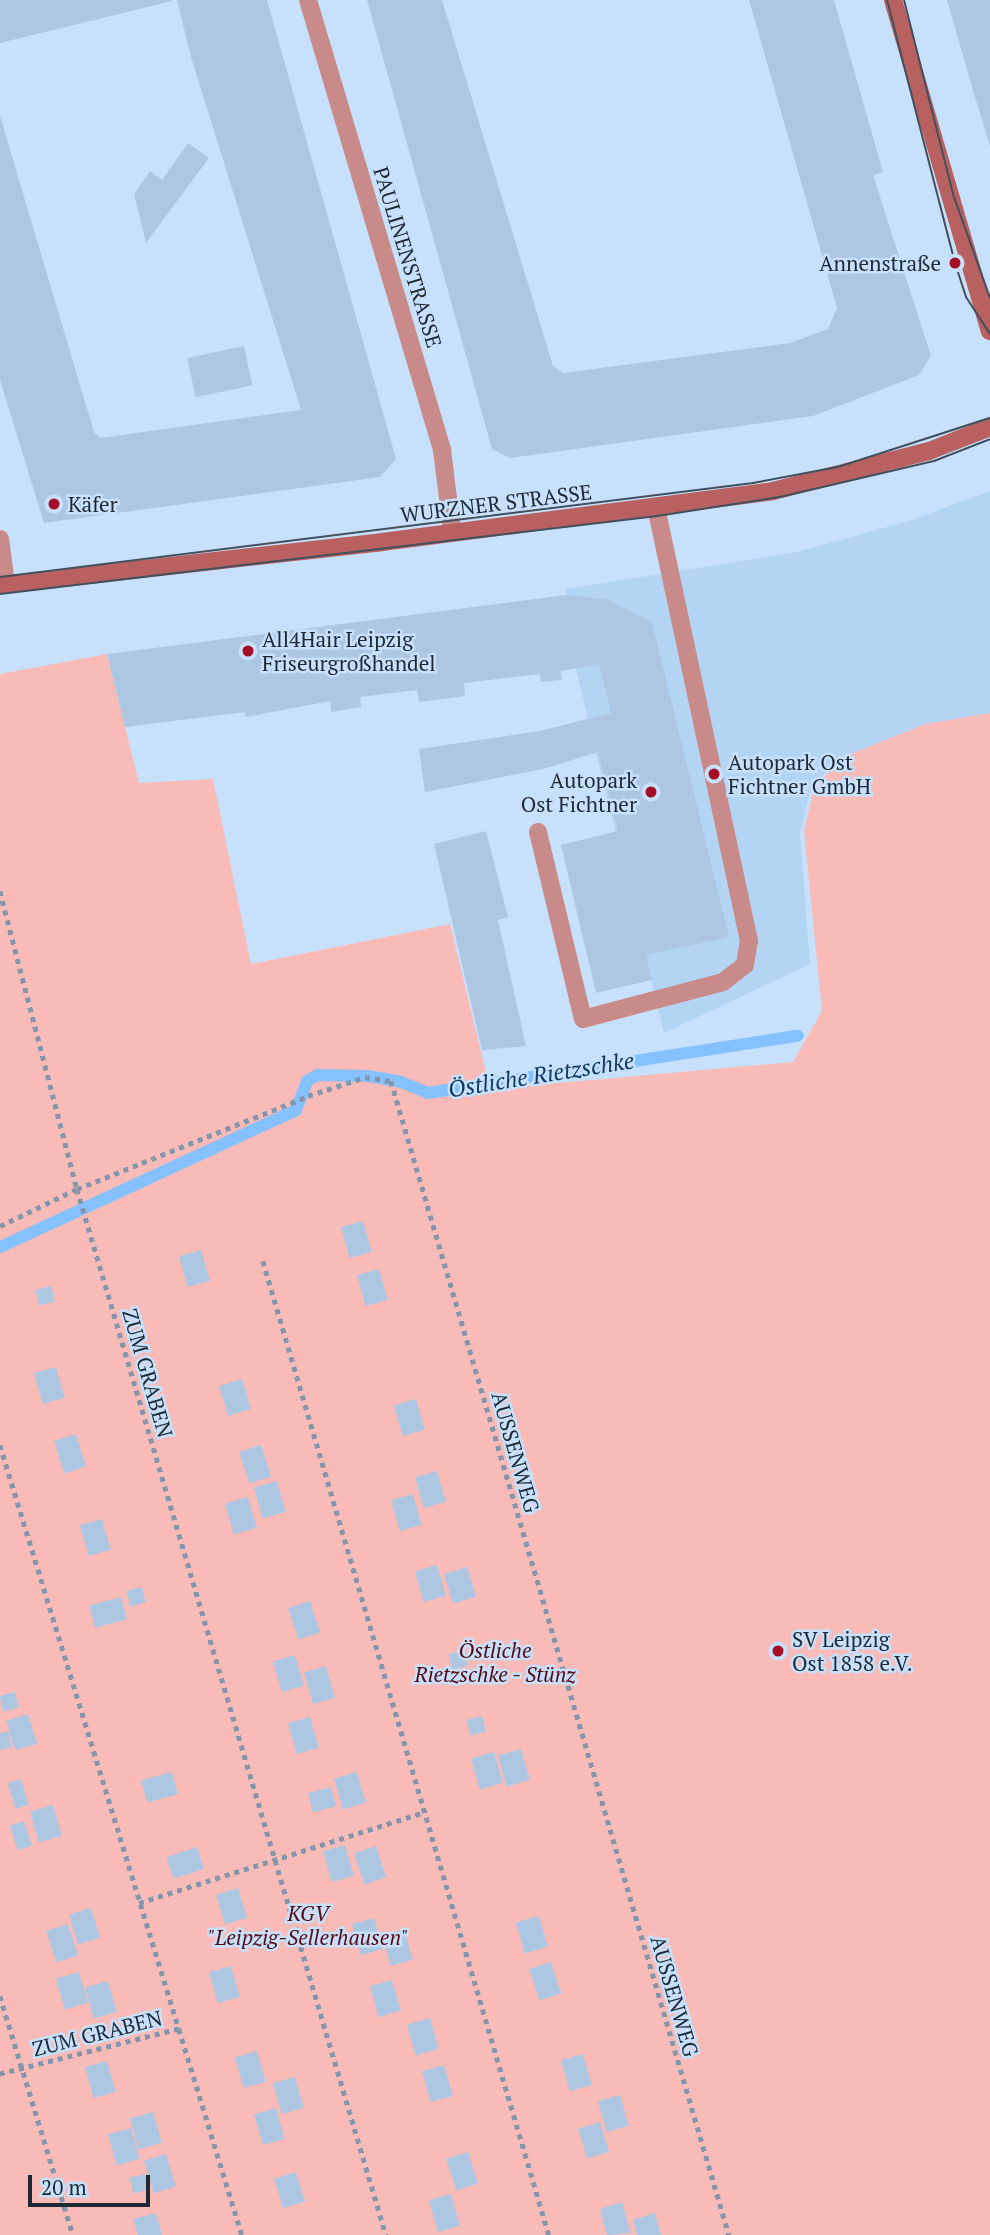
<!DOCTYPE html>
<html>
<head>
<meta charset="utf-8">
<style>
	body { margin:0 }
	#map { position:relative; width:990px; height:2235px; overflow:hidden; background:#c7e1fd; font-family:"PT Serif",serif }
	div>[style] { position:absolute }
	.built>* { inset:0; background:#b4d4f3 }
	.green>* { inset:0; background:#f8bbb8 }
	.stream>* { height:12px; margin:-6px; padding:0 6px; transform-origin:6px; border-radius:6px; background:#85c1fe }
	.building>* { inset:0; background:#adc7e2; transform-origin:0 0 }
	.path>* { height:4.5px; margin-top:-2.25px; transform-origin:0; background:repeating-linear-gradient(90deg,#8396ab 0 5px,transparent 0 10px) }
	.service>* { height:18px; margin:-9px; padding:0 9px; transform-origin:9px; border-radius:9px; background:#c88b89 }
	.minor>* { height:18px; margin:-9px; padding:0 9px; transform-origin:9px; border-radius:9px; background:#c88b89 }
	.secondary>* { height:18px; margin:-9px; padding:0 9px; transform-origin:9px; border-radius:9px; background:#b86160 }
	.tram>* { height:2px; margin:-1px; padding:0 1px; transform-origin:1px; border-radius:1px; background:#42505d }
	.dots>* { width:19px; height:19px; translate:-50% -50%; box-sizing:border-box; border:4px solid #c7e1fd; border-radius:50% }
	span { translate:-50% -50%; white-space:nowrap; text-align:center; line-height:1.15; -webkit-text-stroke:5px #c7e1fd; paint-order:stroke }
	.street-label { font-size:21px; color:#1f2933 }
	.poi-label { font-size:21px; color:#1f2933 }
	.right { translate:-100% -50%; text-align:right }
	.left { translate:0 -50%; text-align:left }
	.park-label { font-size:21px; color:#580a13; font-style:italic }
	.water-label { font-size:23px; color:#103b62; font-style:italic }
	.scale { position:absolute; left:28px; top:2175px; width:122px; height:32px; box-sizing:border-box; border:4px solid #1f2933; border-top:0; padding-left:9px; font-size:21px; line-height:24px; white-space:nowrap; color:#1f2933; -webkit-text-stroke:5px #c7e1fd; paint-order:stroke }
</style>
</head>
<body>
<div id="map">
	<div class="built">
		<div style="clip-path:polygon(990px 491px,990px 713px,925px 724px,838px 759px,811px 789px,800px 832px,810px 964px,664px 1033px,576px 669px,566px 589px,797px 552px,912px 520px)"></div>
	</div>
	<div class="green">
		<div style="clip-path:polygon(107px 654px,139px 783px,213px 779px,251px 964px,450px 924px,490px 1089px,793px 1062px,822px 1011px,804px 831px,814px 788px,841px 758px,925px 724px,990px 713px,990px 2235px,0 2235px,0 674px)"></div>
	</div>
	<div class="stream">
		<div style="left:0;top:1247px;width:326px;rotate:-24.8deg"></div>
		<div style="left:296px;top:1110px;width:31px;rotate:-69deg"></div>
		<div style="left:307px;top:1081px;width:13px;rotate:-29deg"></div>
		<div style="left:318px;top:1075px;width:50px;rotate:1.1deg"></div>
		<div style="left:368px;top:1076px;width:34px;rotate:10deg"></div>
		<div style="left:401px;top:1082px;width:29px;rotate:22deg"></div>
		<div style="left:428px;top:1093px;width:374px;rotate:-8.8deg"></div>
	</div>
	<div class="building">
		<div style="clip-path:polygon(0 0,172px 0,172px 1px,0 43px)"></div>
		<div style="clip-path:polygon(177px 0,267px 0,396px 459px,380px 477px,44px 523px,0 380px,0 116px,94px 432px,100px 438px,301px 410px,191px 57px)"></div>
		<div style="clip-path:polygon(367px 0,442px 0,553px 366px,563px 373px,790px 343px,828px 329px,837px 308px,749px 0,834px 0,883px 172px,873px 175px,931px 356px,919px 375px,813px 416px,510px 458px,492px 449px)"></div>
		<div style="clip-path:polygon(947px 0,990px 0,990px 146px,975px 97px)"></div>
		<div style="clip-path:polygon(188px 143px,209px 158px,146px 243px,134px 194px,150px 171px,162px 180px)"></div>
		<div style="left:244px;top:346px;width:40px;height:58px;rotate:78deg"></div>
		<div style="clip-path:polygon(567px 595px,606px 599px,652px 622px,729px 937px,646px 955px,652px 980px,596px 993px,561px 845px,618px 831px,598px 752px,543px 769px,425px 792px,419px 749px,540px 731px,611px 713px,599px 664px,561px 671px,562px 680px,541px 682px,540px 674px,464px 683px,465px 696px,419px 702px,417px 690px,360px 697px,361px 707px,331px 712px,330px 701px,246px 717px,245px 712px,125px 727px,107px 654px)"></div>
		<div style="clip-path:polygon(486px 831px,508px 917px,498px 920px,526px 1046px,482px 1050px,434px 844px)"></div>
		<div style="left:363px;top:1221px;width:32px;height:23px;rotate:74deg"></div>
		<div style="left:201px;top:1250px;width:32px;height:23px;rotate:74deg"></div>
		<div style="left:379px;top:1269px;width:32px;height:23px;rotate:74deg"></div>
		<div style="left:51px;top:1286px;width:16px;height:16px;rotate:76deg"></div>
		<div style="left:56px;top:1367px;width:32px;height:23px;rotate:74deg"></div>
		<div style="left:242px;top:1379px;width:31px;height:24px;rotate:73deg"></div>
		<div style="left:416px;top:1399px;width:32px;height:23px;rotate:74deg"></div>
		<div style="left:76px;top:1434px;width:34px;height:23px;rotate:73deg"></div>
		<div style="left:261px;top:1445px;width:33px;height:23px;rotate:72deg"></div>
		<div style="left:437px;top:1471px;width:32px;height:23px;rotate:74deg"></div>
		<div style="left:277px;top:1481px;width:32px;height:24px;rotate:74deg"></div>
		<div style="left:413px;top:1494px;width:32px;height:23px;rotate:74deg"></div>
		<div style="left:248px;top:1497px;width:32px;height:24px;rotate:74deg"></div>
		<div style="left:102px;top:1519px;width:32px;height:23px;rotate:74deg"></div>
		<div style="left:437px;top:1565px;width:32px;height:23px;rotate:74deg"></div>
		<div style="left:467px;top:1567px;width:31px;height:24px;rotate:73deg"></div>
		<div style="left:142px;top:1587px;width:16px;height:16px;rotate:76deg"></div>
		<div style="left:121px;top:1597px;width:23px;height:33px;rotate:75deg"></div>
		<div style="left:310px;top:1601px;width:33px;height:23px;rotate:72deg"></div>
		<div style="left:464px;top:1650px;width:16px;height:16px;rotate:76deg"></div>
		<div style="left:295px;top:1655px;width:32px;height:23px;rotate:74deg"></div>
		<div style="left:326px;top:1666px;width:33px;height:23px;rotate:74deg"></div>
		<div style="left:15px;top:1692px;width:16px;height:16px;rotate:76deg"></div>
		<div style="left:28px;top:1714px;width:31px;height:23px;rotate:73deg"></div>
		<div style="left:482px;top:1716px;width:16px;height:16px;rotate:76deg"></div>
		<div style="left:310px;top:1717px;width:32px;height:23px;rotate:74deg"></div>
		<div style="clip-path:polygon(8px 1731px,12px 1747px,0 1750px,0 1733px)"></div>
		<div style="left:521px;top:1749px;width:32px;height:24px;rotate:74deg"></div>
		<div style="left:494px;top:1752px;width:32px;height:24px;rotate:74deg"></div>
		<div style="left:172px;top:1772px;width:23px;height:32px;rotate:75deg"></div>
		<div style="left:357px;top:1772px;width:32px;height:24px;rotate:74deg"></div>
		<div style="left:21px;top:1779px;width:27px;height:14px;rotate:73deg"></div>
		<div style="left:331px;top:1787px;width:20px;height:24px;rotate:75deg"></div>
		<div style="left:53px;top:1805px;width:32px;height:24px;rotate:74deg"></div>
		<div style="left:24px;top:1821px;width:26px;height:15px;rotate:72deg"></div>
		<div style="left:345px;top:1845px;width:32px;height:23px;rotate:74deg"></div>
		<div style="left:376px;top:1846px;width:33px;height:23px;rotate:72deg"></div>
		<div style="left:197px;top:1847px;width:23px;height:32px;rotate:72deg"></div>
		<div style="left:238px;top:1888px;width:31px;height:23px;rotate:73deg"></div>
		<div style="left:91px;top:1908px;width:31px;height:23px;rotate:73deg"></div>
		<div style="left:539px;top:1916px;width:32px;height:24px;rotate:74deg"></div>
		<div style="left:374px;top:1918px;width:32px;height:23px;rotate:74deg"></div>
		<div style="left:68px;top:1924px;width:33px;height:23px;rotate:72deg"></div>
		<div style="left:404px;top:1929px;width:32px;height:23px;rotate:74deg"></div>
		<div style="left:551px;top:1962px;width:33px;height:23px;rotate:72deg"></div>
		<div style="left:231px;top:1966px;width:32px;height:23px;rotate:74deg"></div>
		<div style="left:79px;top:1972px;width:32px;height:24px;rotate:74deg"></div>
		<div style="left:392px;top:1980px;width:32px;height:23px;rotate:74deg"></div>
		<div style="left:108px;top:1981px;width:32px;height:24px;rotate:74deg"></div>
		<div style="left:430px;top:2018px;width:32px;height:24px;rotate:74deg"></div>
		<div style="left:257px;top:2051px;width:32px;height:23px;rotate:74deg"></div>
		<div style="left:583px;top:2054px;width:32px;height:23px;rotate:74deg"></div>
		<div style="left:107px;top:2061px;width:32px;height:23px;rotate:74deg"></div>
		<div style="left:444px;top:2065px;width:32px;height:23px;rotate:74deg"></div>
		<div style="left:295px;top:2077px;width:32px;height:23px;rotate:74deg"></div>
		<div style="left:620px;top:2095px;width:32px;height:23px;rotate:74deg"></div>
		<div style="left:276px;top:2108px;width:32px;height:23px;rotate:74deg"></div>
		<div style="left:153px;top:2112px;width:32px;height:24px;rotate:74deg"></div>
		<div style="left:600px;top:2122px;width:31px;height:23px;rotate:73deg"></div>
		<div style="left:131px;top:2128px;width:32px;height:24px;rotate:74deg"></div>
		<div style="left:468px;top:2152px;width:33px;height:23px;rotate:72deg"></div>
		<div style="left:166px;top:2154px;width:34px;height:23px;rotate:73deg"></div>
		<div style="left:296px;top:2172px;width:31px;height:23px;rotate:73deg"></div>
		<div style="left:145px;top:2174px;width:16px;height:16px;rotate:76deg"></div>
		<div style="left:451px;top:2194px;width:33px;height:23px;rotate:74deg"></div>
		<div style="clip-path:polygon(622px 2202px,631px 2233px,607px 2235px,600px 2209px)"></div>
		<div style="clip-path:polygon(156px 2213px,162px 2235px,138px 2235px,133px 2219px)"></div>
		<div style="clip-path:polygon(655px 2213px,661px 2235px,637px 2235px,633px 2220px)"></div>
	</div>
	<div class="path">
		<div style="left:0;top:891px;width:308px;rotate:75.5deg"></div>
		<div style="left:77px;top:1189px;width:1091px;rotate:73.54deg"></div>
		<div style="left:0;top:1226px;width:85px;rotate:-25.7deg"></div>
		<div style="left:77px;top:1189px;width:249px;rotate:-21.9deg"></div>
		<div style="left:308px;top:1096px;width:60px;rotate:-18.4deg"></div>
		<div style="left:365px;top:1077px;width:26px;rotate:9deg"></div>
		<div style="left:391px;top:1081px;width:1202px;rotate:73.67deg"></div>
		<div style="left:263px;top:1261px;width:1015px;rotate:73.64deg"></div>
		<div style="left:0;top:1445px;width:611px;rotate:72.96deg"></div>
		<div style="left:179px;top:2029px;width:185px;rotate:165.9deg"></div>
		<div style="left:139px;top:1903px;width:300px;rotate:-17.7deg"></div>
		<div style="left:0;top:1996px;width:250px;rotate:73deg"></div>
		<div style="left:179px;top:2029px;width:215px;rotate:73deg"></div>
	</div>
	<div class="service">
		<div style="left:538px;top:832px;width:192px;rotate:76.5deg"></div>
		<div style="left:583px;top:1019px;width:145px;rotate:-14.8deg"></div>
		<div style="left:723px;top:982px;width:28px;rotate:-38deg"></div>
		<div style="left:745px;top:965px;width:24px;rotate:-81deg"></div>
		<div style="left:749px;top:941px;width:444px;rotate:-102.1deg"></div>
	</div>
	<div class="minor">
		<div style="left:308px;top:0;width:470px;rotate:73.4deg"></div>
		<div style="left:442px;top:450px;width:81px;rotate:82.9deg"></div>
		<div style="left:0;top:539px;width:45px;rotate:82.4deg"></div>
	</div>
	<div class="secondary">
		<div style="left:893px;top:0;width:345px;rotate:73.7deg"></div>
		<div style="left:0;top:585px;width:384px;rotate:-6.4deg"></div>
		<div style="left:382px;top:542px;width:394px;rotate:-7.4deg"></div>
		<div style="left:773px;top:491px;width:161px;rotate:-14.4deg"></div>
		<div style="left:929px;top:451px;width:66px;rotate:-21.5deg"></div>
	</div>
	<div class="tram">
		<div style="left:887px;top:0;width:272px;rotate:75.5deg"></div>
		<div style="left:955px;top:263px;width:36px;rotate:72deg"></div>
		<div style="left:966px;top:297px;width:44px;rotate:57deg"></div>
		<div style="left:904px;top:0;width:200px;rotate:75.8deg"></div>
		<div style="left:953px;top:194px;width:110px;rotate:70.4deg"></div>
		<div style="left:0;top:577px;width:759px;rotate:-7.12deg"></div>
		<div style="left:753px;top:483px;width:86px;rotate:-10.7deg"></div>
		<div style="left:838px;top:467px;width:160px;rotate:-17.9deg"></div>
		<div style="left:0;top:594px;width:662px;rotate:-6.77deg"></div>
		<div style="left:657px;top:516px;width:124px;rotate:-8.8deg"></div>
		<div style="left:780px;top:497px;width:158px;rotate:-13.2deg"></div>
		<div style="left:934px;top:461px;width:60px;rotate:-21.4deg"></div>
	</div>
	<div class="dots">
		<div style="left:955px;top:263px;background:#a60d27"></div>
		<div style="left:54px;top:504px;background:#a60d27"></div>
		<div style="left:248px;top:651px;background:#a60d27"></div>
		<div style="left:714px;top:774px;background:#a60d27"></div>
		<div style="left:651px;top:792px;background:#a60d27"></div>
		<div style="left:778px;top:1651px;background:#a60d27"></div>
	</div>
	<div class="street-label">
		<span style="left:408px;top:257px;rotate:73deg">PAULINENSTRASSE</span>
		<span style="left:496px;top:503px;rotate:-7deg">WURZNER STRASSE</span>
		<span style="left:148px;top:1373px;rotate:74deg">ZUM GRABEN</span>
		<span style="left:516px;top:1452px;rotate:74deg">AUSSENWEG</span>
		<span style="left:675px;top:1996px;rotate:74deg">AUSSENWEG</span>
		<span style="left:97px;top:2033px;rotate:-14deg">ZUM GRABEN</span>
	</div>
	<div class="poi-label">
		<span class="right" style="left:941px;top:263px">Annenstraße</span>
		<span class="left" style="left:68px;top:504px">Käfer</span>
		<span class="left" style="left:262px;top:651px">All4Hair Leipzig<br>Friseurgroßhandel</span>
		<span class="left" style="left:728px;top:774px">Autopark Ost<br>Fichtner GmbH</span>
		<span class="right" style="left:637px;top:792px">Autopark<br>Ost Fichtner</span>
		<span class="left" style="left:792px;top:1651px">SV Leipzig<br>Ost 1858 e.V.</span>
	</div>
	<div class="park-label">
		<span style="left:495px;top:1662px">Östliche<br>Rietzschke - Stünz</span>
		<span style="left:308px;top:1925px">KGV<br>"Leipzig-Sellerhausen"</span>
	</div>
	<div class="water-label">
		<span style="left:541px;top:1075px;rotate:-9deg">Östliche Rietzschke</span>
	</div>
	<div class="scale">20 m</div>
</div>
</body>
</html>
